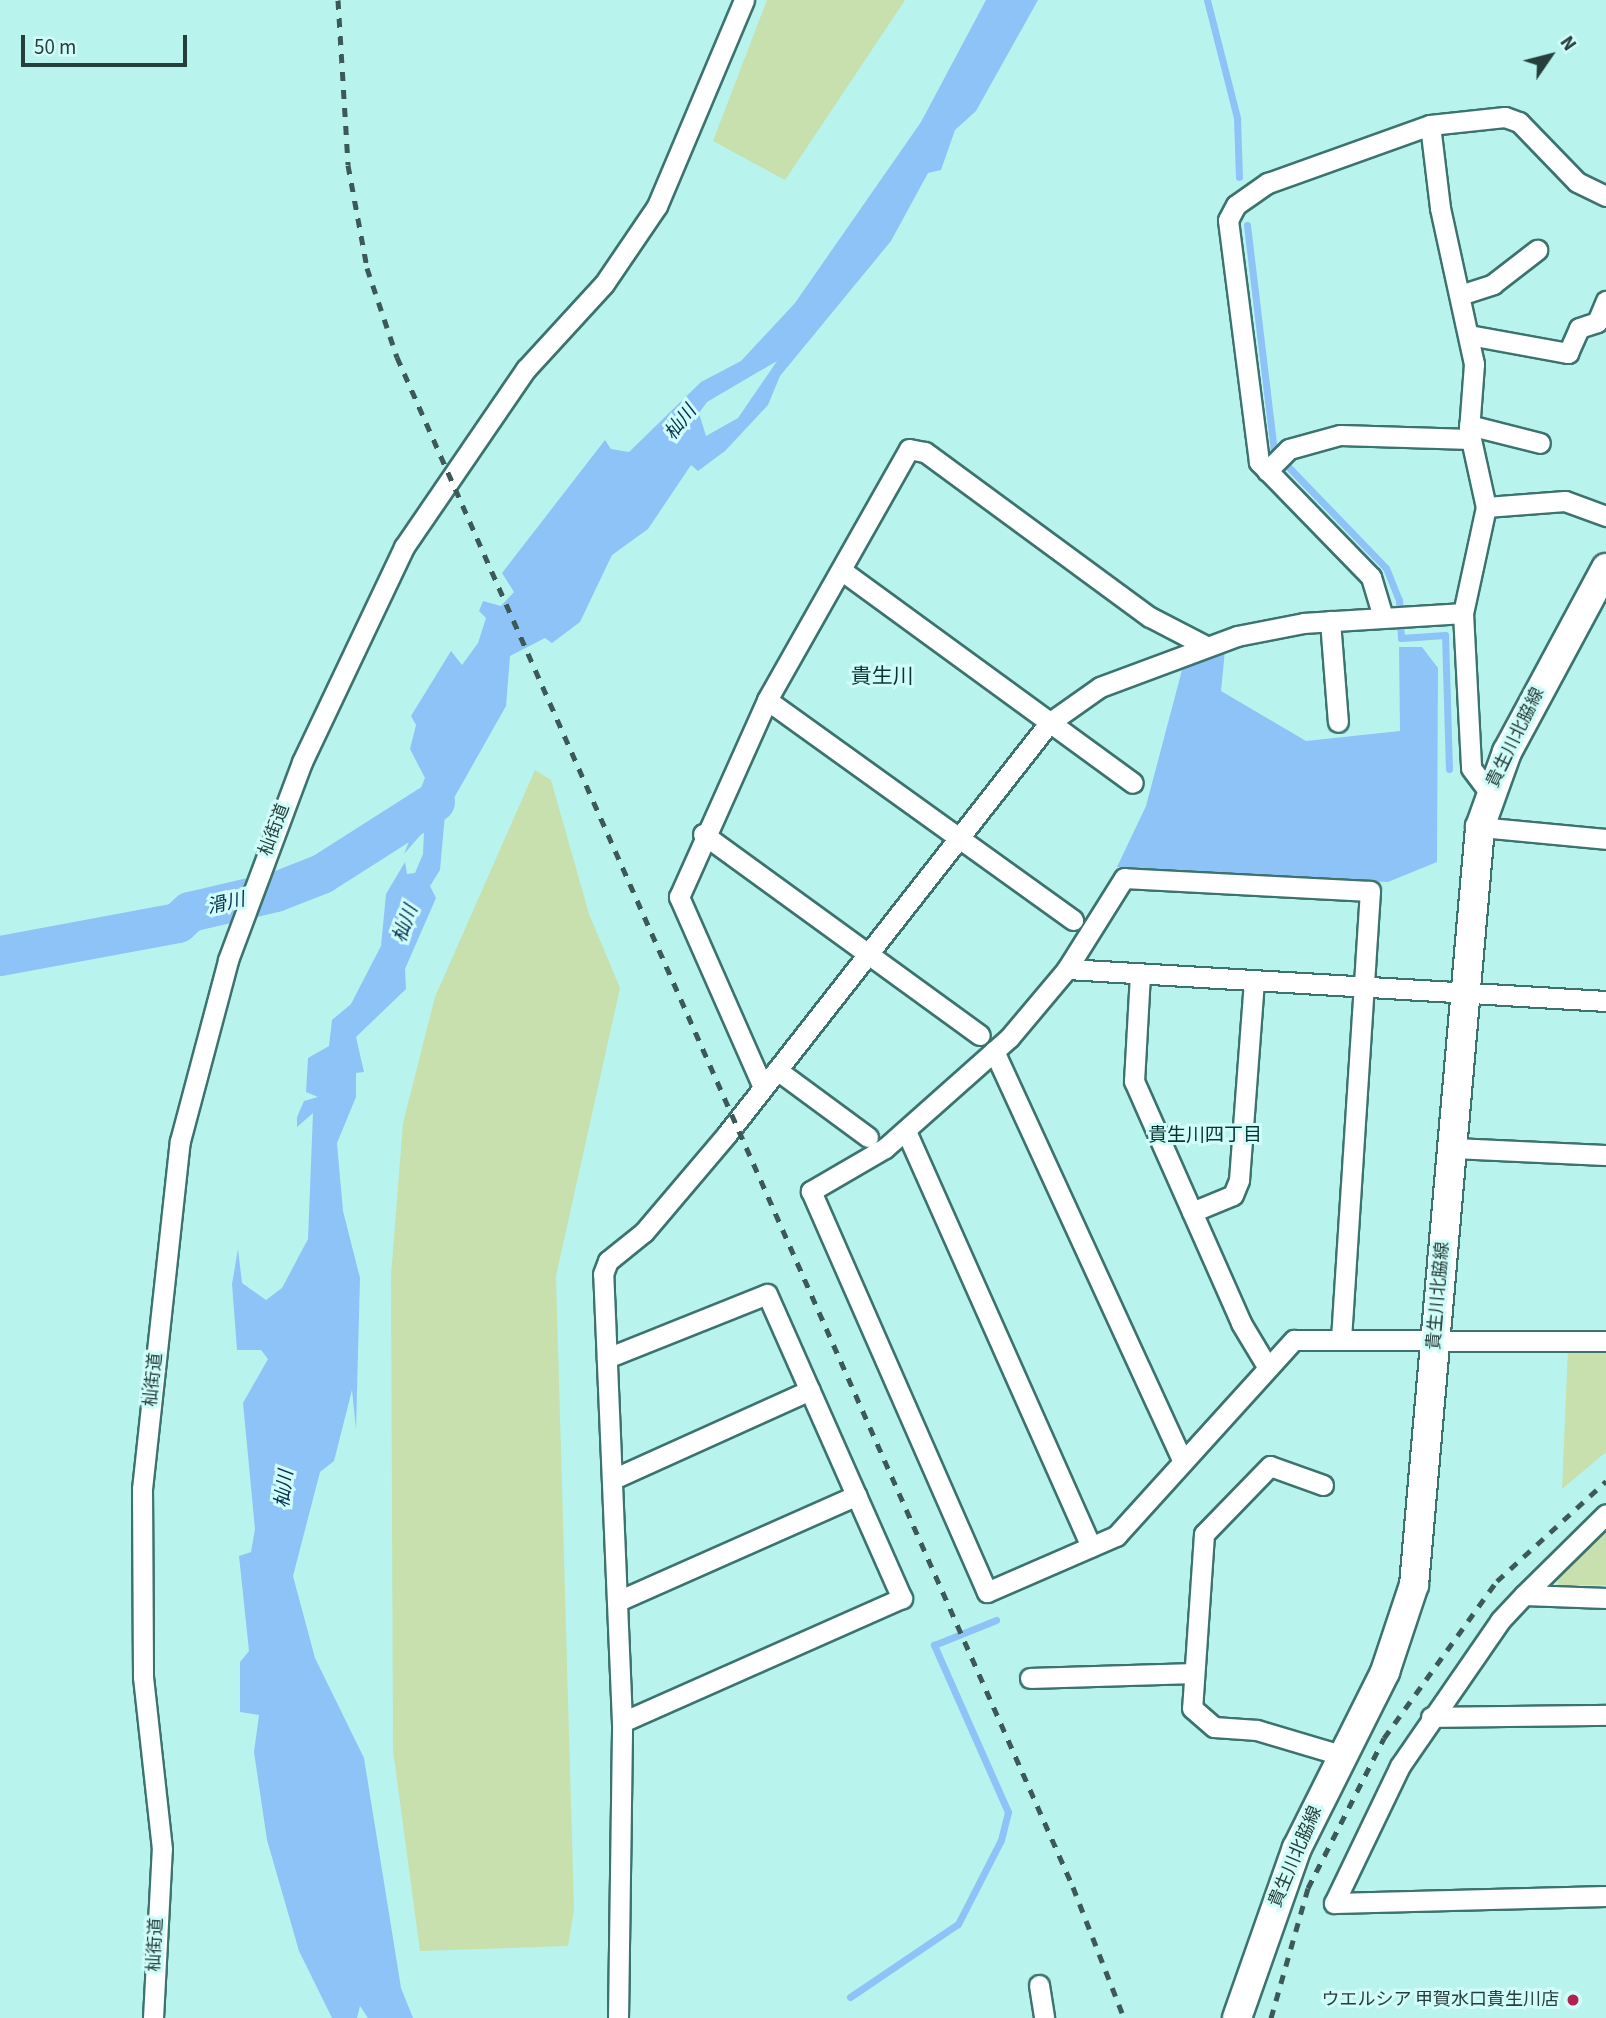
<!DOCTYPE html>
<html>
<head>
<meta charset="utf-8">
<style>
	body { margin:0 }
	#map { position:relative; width:1606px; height:2018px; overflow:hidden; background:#b9f3ed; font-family:"Source Sans 3","Noto Sans JP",sans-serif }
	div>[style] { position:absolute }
	.green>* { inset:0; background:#c7e0ad }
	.water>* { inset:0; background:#8ec3f8 }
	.stream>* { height:7px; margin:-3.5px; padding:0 3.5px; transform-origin:3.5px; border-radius:3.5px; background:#8ec3f8 }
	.river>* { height:40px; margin:-20px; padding:0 20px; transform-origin:20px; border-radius:20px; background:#8ec3f8 }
	.roads { filter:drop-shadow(2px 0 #3c736f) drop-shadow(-2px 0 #3c736f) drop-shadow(0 2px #3c736f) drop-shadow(0 -2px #3c736f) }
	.minor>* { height:19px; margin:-9.5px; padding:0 9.5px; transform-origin:9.5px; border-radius:9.5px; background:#fff }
	.secondary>* { height:28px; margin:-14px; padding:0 14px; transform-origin:14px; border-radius:14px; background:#fff }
	.rail>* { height:5px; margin-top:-2.5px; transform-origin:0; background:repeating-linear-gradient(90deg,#3c5957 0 9px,transparent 0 18px) }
	.dots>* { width:19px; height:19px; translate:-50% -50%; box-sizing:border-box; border:4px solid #d0fdf9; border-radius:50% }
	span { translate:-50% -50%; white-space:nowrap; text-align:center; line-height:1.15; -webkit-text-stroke:6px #d0fdf9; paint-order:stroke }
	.street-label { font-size:18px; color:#263e3c }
	.poi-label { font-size:18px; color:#263e3c }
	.right { translate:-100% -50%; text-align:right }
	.water-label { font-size:19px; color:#062e4f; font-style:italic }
	.neighbourhood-label { font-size:19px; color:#083533 }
	.quarter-label { font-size:21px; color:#083533 }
	.north { position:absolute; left:1515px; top:21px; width:70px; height:70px; -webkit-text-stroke:5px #d0fdf9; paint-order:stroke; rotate:55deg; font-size:19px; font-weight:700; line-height:28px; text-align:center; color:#263e3c }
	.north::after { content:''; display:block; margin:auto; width:24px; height:32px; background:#263e3c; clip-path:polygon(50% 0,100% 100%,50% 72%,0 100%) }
	.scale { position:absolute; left:21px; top:35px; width:166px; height:32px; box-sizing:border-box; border:4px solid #263e3c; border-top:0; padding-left:9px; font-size:21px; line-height:24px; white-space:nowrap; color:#263e3c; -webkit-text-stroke:5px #d0fdf9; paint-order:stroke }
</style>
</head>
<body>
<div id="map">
	<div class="green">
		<div style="clip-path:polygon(767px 0,905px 0,785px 180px,713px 141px)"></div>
		<div style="clip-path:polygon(535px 770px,551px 780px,589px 914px,620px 988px,556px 1276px,574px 1910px,568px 1946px,420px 1951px,393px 1750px,391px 1276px,403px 1123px,435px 997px)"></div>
		<div style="clip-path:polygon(1568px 1349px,1606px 1352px,1606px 1452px,1562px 1489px)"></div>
		<div style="clip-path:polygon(1606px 1526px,1606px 1585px,1558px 1585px,1558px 1574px)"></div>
	</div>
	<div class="water">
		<div style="clip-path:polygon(evenodd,986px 0,1038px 0,976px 111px,955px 130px,941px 170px,928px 173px,891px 241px,780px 376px,768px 405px,725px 451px,698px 471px,691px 465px,648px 529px,612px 555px,580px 622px,552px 643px,545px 638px,510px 656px,506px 706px,445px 814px,440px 870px,430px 886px,436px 898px,405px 969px,406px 989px,356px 1037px,364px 1072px,356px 1073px,356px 1097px,337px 1143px,343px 1211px,360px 1278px,356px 1429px,352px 1390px,334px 1461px,320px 1472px,293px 1576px,315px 1658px,364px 1758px,401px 1988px,413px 2018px,368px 2018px,360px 2006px,357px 2018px,332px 2018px,299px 1951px,267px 1840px,254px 1752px,259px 1715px,240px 1712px,240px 1662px,249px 1651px,239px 1556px,251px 1552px,255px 1529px,243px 1403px,268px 1359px,261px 1350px,237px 1350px,232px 1284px,238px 1249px,242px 1283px,266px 1300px,282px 1288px,308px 1239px,313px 1113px,297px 1127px,297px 1117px,304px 1101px,318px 1097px,306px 1092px,308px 1058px,329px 1046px,332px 1020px,351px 1004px,381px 946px,386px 894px,405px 862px,407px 874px,415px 873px,423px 854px,424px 831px,404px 854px,416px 824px,402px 800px,418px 795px,425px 778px,410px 749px,416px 725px,411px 716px,451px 651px,462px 665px,478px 643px,486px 618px,479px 611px,483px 601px,501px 606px,514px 592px,502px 573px,605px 440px,611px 449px,629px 452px,701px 382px,741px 361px,795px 303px,921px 122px,986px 0,777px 361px,738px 418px,706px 436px,699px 413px,707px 402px,777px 361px)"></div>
		<div style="clip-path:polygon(1399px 647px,1422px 647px,1438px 668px,1437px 862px,1388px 882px,1117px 867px,1146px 806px,1182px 670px,1225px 650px,1221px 691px,1306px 741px,1400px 731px)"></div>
	</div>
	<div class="stream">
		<div style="left:1207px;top:0;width:122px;rotate:75.7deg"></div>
		<div style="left:1237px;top:118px;width:59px;rotate:88.1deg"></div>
		<div style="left:1247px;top:225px;width:229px;rotate:83.2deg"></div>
		<div style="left:1274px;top:452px;width:161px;rotate:46deg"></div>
		<div style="left:1386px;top:568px;width:35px;rotate:68deg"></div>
		<div style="left:1399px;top:600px;width:38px;rotate:87deg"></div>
		<div style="left:1401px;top:638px;width:44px;rotate:-3.9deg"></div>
		<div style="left:1445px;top:635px;width:134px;rotate:88.3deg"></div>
		<div style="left:850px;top:1997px;width:130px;rotate:-34.1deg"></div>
		<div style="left:958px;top:1924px;width:94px;rotate:-62.9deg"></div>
		<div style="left:1001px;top:1840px;width:29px;rotate:-76deg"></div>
		<div style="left:1008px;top:1812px;width:183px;rotate:-113.9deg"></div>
		<div style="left:934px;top:1645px;width:67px;rotate:-22deg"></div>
	</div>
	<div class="river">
		<div style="left:0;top:956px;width:181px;rotate:-10.5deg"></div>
		<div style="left:178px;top:923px;width:16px;rotate:-43deg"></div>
		<div style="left:190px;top:912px;width:88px;rotate:-13.1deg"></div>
		<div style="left:276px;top:892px;width:49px;rotate:-21.4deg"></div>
		<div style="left:322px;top:874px;width:134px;rotate:-32.5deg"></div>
	</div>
	<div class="roads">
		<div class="minor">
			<div style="left:1430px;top:125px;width:84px;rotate:83.1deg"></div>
			<div style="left:1440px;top:208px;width:160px;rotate:77.7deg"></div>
			<div style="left:1474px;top:364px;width:66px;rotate:94.3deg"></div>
			<div style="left:1469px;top:430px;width:79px;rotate:77.6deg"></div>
			<div style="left:1486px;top:507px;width:108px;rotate:102.2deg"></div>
			<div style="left:1463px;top:613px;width:155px;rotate:87deg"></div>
			<div style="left:1471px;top:768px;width:30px;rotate:53deg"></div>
			<div style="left:1460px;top:295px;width:35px;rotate:-18deg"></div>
			<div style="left:1493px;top:284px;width:56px;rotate:-37.7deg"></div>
			<div style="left:1469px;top:335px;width:101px;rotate:10.3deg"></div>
			<div style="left:1568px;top:353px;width:27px;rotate:-66deg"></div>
			<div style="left:1579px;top:328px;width:19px;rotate:-18deg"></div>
			<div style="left:1597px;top:322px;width:23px;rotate:-67deg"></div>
			<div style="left:1469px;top:425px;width:73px;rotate:14.2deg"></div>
			<div style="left:1267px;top:471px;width:31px;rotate:-45deg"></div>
			<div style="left:1289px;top:449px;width:53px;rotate:-15.4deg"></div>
			<div style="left:1340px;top:435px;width:131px;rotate:1.7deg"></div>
			<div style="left:1486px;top:507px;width:79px;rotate:-4.3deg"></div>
			<div style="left:1565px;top:501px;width:44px;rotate:20.1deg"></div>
			<div style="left:841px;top:570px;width:361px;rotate:36.1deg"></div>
			<div style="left:1383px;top:617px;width:42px;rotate:-106.7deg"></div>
			<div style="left:1371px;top:577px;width:161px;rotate:-134.2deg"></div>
			<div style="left:1259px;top:462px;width:244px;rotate:-97.3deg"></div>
			<div style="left:1228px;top:220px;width:17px;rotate:-62deg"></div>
			<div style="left:1236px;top:205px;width:39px;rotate:-35deg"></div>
			<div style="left:1268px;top:183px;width:172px;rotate:-19.7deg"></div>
			<div style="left:1430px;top:125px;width:75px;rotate:-6.1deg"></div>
			<div style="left:1505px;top:117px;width:15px;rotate:20deg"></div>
			<div style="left:1519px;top:122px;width:83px;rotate:46deg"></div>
			<div style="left:1577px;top:182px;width:32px;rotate:26deg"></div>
			<div style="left:1330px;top:621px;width:101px;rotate:85.5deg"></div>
			<div style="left:767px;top:700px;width:377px;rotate:35.7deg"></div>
			<div style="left:1480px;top:827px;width:127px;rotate:5.4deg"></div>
			<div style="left:703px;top:834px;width:342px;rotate:36deg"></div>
			<div style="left:1067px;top:969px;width:540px;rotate:3.4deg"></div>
			<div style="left:1140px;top:974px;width:107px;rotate:93.2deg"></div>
			<div style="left:1134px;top:1081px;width:265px;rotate:66.1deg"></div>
			<div style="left:1241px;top:1323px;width:52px;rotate:59deg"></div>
			<div style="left:994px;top:1051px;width:452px;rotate:65.3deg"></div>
			<div style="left:777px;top:1070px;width:113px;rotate:36.4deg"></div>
			<div style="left:762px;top:1085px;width:206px;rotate:-113.8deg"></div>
			<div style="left:679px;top:897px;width:216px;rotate:-65.9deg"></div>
			<div style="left:767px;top:700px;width:288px;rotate:-60.5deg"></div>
			<div style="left:909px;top:449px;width:16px;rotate:11deg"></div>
			<div style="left:925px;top:452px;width:279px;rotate:36.3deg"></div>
			<div style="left:1150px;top:617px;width:61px;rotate:27.4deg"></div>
			<div style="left:906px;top:1131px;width:455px;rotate:66deg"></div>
			<div style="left:1452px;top:1148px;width:154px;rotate:2.6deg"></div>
			<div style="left:1192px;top:1212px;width:44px;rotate:-22.5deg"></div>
			<div style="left:1233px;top:1195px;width:16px;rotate:-68deg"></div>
			<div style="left:1239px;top:1180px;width:200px;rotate:-85.7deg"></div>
			<div style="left:1341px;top:1339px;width:449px;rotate:-86.3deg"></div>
			<div style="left:1370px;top:891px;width:246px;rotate:-177deg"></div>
			<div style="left:1124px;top:878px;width:107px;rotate:122.1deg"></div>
			<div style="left:1067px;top:969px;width:90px;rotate:130deg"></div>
			<div style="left:1009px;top:1038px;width:166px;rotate:138.4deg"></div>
			<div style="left:885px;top:1148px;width:86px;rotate:149.8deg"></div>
			<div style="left:811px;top:1191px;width:438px;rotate:66.3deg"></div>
			<div style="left:987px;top:1592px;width:141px;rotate:-23.5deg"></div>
			<div style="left:1116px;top:1536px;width:265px;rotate:-47.8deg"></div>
			<div style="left:1294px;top:1340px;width:312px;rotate:0.2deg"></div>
			<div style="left:607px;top:1358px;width:172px;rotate:-21.8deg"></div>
			<div style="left:767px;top:1294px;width:333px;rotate:66.1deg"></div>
			<div style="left:902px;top:1598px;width:306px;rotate:156.1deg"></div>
			<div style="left:613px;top:1479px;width:216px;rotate:-24.3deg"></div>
			<div style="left:1323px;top:1485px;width:56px;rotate:-160.3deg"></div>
			<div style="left:1270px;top:1466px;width:95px;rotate:134.1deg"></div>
			<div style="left:1204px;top:1534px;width:174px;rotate:93.9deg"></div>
			<div style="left:1192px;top:1708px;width:29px;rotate:41deg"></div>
			<div style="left:1214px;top:1727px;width:43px;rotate:4deg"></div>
			<div style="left:1257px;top:1730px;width:88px;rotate:16.6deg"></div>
			<div style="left:1524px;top:1595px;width:115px;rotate:-44.6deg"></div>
			<div style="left:1606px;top:1598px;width:82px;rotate:-177.9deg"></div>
			<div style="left:1524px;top:1595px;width:35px;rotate:133deg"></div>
			<div style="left:1500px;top:1621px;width:176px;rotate:124.6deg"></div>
			<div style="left:1400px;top:1766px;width:152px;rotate:115.7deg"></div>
			<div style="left:1334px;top:1903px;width:272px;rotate:-1.5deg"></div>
			<div style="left:618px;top:1601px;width:261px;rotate:-23.9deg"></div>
			<div style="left:1030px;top:1678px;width:164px;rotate:-1.7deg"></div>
			<div style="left:1431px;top:1717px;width:175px;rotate:-0.7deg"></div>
			<div style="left:1039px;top:1985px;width:33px;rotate:81deg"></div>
			<div style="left:153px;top:2018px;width:169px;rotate:-87deg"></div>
			<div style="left:162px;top:1849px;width:173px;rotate:-96.3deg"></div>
			<div style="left:143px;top:1677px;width:188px;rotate:-90.3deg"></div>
			<div style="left:142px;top:1489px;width:350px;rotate:-83.8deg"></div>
			<div style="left:180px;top:1141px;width:187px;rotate:-75.1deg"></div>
			<div style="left:228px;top:960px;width:211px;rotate:-69.5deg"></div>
			<div style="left:302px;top:762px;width:238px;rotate:-64.6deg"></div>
			<div style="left:404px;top:547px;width:216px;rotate:-55.6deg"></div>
			<div style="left:526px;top:369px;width:115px;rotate:-47.5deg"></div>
			<div style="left:604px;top:284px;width:94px;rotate:-55.8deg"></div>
			<div style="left:657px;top:206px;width:224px;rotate:-67.1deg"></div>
			<div style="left:618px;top:2018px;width:296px;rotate:-89.2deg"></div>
			<div style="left:622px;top:1722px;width:448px;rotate:-92.4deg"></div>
			<div style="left:603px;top:1274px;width:14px;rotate:-69deg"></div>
			<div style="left:608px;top:1261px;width:46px;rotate:-38.9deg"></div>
			<div style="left:644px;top:1232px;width:128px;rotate:-49.7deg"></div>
			<div style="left:727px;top:1134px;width:522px;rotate:-51.92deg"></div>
			<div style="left:1049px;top:723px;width:62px;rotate:-35.2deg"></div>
			<div style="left:1100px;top:687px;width:146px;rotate:-20.4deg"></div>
			<div style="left:1237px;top:636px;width:68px;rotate:-11deg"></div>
			<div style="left:1304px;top:623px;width:159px;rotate:-3.6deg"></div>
		</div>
		<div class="secondary">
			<div style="left:1237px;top:2018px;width:180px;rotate:-70.6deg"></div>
			<div style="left:1297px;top:1848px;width:197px;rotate:-63.4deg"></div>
			<div style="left:1385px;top:1672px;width:92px;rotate:-71.6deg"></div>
			<div style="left:1414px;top:1585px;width:761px;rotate:-85.02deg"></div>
			<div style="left:1480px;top:827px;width:80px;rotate:-70.2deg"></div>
			<div style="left:1507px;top:752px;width:209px;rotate:-61.7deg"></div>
		</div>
	</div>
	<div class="rail">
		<div style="left:338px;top:0;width:165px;rotate:86.5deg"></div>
		<div style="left:348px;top:165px;width:105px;rotate:79.5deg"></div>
		<div style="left:367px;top:268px;width:94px;rotate:71.4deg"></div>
		<div style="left:397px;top:357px;width:1673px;rotate:66.16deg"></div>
		<div style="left:1073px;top:1887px;width:141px;rotate:68.7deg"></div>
		<div style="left:1271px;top:2018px;width:135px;rotate:-74.1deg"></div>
		<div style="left:1308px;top:1888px;width:168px;rotate:-63.1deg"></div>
		<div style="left:1384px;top:1738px;width:193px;rotate:-54.3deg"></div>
		<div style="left:1497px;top:1581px;width:148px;rotate:-42.5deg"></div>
	</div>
	<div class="dots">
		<div style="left:1573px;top:2000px;background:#b2214f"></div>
	</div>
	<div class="street-label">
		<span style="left:1516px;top:738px;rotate:-64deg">貴生川北脇線</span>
		<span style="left:275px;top:830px;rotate:-69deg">杣街道</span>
		<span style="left:1439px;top:1296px;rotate:-85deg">貴生川北脇線</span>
		<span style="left:154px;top:1380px;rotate:-84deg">杣街道</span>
		<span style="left:1296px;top:1857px;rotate:-67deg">貴生川北脇線</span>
		<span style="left:156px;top:1945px;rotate:-87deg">杣街道</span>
	</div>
	<div class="poi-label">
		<span class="right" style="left:1559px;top:2000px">ウエルシア 甲賀水口貴生川店</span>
	</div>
	<div class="water-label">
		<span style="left:681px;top:423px;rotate:-52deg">杣川</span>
		<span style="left:226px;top:904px;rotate:-13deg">滑川</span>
		<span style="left:406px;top:924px;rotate:-70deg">杣川</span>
		<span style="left:285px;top:1489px;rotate:-83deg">杣川</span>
	</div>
	<div class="neighbourhood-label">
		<span style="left:1205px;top:1136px">貴生川四丁目</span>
	</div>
	<div class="quarter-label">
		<span style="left:882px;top:676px">貴生川</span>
	</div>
	<div class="north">N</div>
	<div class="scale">50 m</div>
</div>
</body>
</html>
